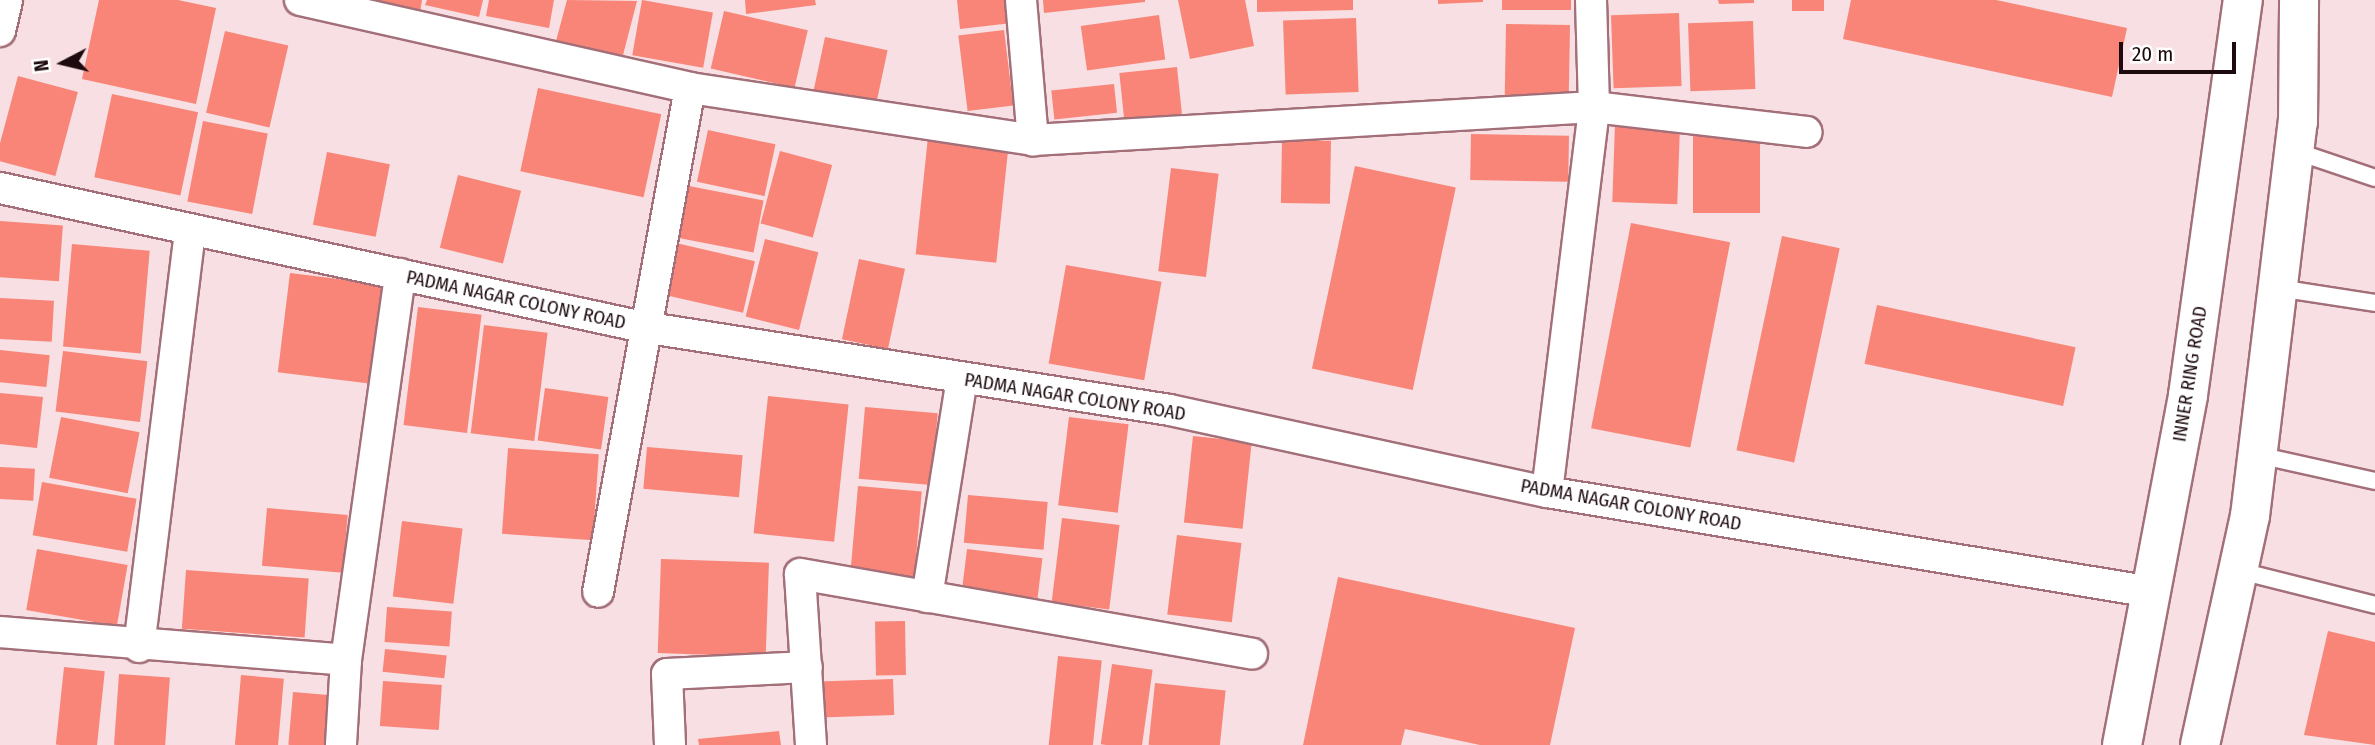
<!DOCTYPE html>
<html>
<head>
<meta charset="utf-8">
<style>
	body { margin:0 }
	#map { position:relative; width:2375px; height:745px; overflow:hidden; background:#f7dfe3; font-family:"Fira Sans Condensed",sans-serif }
	div>[style] { position:absolute }
	.building>* { inset:0; background:#f88577; transform-origin:0 0 }
	.roads { filter:drop-shadow(2px 0 #a36f78) drop-shadow(-2px 0 #a36f78) drop-shadow(0 2px #a36f78) drop-shadow(0 -2px #a36f78) }
	.service>* { height:16px; margin:-8px; padding:0 8px; transform-origin:8px; border-radius:8px; background:#fff }
	.minor>* { height:30px; margin:-15px; padding:0 15px; transform-origin:15px; border-radius:15px; background:#fff }
	.trunk>* { height:38px; margin:-19px; padding:0 19px; transform-origin:19px; border-radius:19px; background:#fff }
	span { translate:-50% -50%; white-space:nowrap; text-align:center; line-height:1.15; -webkit-text-stroke:6px #fff; paint-order:stroke }
	.street-label { font-size:19px; color:#1d0a0e }
	.north { position:absolute; left:28px; top:28px; width:70px; height:70px; -webkit-text-stroke:5px #fff; paint-order:stroke; rotate:263deg; font-size:19px; font-weight:700; line-height:28px; text-align:center; color:#1d0a0e }
	.north::after { content:''; display:block; margin:auto; width:24px; height:32px; background:#1d0a0e; clip-path:polygon(50% 0,100% 100%,50% 72%,0 100%) }
	.scale { position:absolute; left:2119px; top:42px; width:117px; height:32px; box-sizing:border-box; border:4px solid #1d0a0e; border-top:0; padding-left:9px; font-size:21px; line-height:24px; white-space:nowrap; color:#1d0a0e; -webkit-text-stroke:5px #fff; paint-order:stroke }
</style>
</head>
<body>
<div id="map">
	<div class="building">
		<div style="clip-path:polygon(99px 0,178px 0,216px 8px,196px 104px,82px 79px)"></div>
		<div style="clip-path:polygon(370px 0,422px 0,420px 12px)"></div>
		<div style="clip-path:polygon(427px 0,483px 0,479px 17px,425px 5px)"></div>
		<div style="clip-path:polygon(489px 0,554px 0,549px 28px,486px 16px)"></div>
		<div style="clip-path:polygon(567px 0,637px 1px,622px 59px,556px 41px)"></div>
		<div style="left:642px;top:0;width:72px;height:56px;rotate:10deg"></div>
		<div style="clip-path:polygon(745px 0,815px 0,816px 5px,746px 14px)"></div>
		<div style="clip-path:polygon(957px 0,1010px 0,1012px 23px,960px 29px)"></div>
		<div style="clip-path:polygon(1043px 0,1145px 0,1145px 2px,1044px 13px)"></div>
		<div style="clip-path:polygon(1178px 0,1245px 0,1254px 46px,1190px 59px)"></div>
		<div style="clip-path:polygon(1257px 0,1353px 0,1353px 10px,1257px 12px)"></div>
		<div style="clip-path:polygon(1438px 0,1483px 0,1483px 2px,1438px 4px)"></div>
		<div style="left:1502px;top:0;width:69px;height:10px"></div>
		<div style="clip-path:polygon(1718px 0,1754px 0,1754px 3px,1719px 4px)"></div>
		<div style="left:1792px;top:0;width:32px;height:11px"></div>
		<div style="clip-path:polygon(1851px 0,1996px 0,2127px 28px,2112px 97px,1843px 39px)"></div>
		<div style="left:724px;top:11px;width:86px;height:59px;rotate:13deg"></div>
		<div style="left:1679px;top:13px;width:73px;height:68px;rotate:88deg"></div>
		<div style="left:1159px;top:15px;width:45px;height:79px;rotate:82deg"></div>
		<div style="left:1356px;top:18px;width:74px;height:73px;rotate:88deg"></div>
		<div style="left:1753px;top:21px;width:68px;height:65px;rotate:88deg"></div>
		<div style="left:1506px;top:24px;width:64px;height:76px;rotate:1deg"></div>
		<div style="left:1004px;top:30px;width:76px;height:46px;rotate:83deg"></div>
		<div style="left:225px;top:31px;width:65px;height:84px;rotate:13deg"></div>
		<div style="left:825px;top:37px;width:64px;height:59px;rotate:12deg"></div>
		<div style="left:1177px;top:67px;width:47px;height:58px;rotate:84deg"></div>
		<div style="left:18px;top:76px;width:62px;height:87px;rotate:15deg"></div>
		<div style="left:1114px;top:84px;width:29px;height:63px;rotate:84deg"></div>
		<div style="left:538px;top:88px;width:126px;height:85px;rotate:12deg"></div>
		<div style="left:112px;top:94px;width:88px;height:85px;rotate:12deg"></div>
		<div style="left:203px;top:121px;width:66px;height:82px;rotate:11deg"></div>
		<div style="left:1615px;top:124px;width:65px;height:78px;rotate:2deg"></div>
		<div style="left:708px;top:130px;width:69px;height:53px;rotate:12deg"></div>
		<div style="left:1471px;top:134px;width:98px;height:46px;rotate:1deg"></div>
		<div style="left:1693px;top:135px;width:67px;height:78px"></div>
		<div style="left:928px;top:137px;width:81px;height:118px;rotate:6deg"></div>
		<div style="left:1282px;top:140px;width:49px;height:63px;rotate:1deg"></div>
		<div style="left:780px;top:151px;width:54px;height:75px;rotate:15deg"></div>
		<div style="left:327px;top:152px;width:64px;height:74px;rotate:11deg"></div>
		<div style="left:1355px;top:166px;width:103px;height:207px;rotate:12deg"></div>
		<div style="left:1171px;top:168px;width:48px;height:104px;rotate:7deg"></div>
		<div style="left:458px;top:175px;width:65px;height:75px;rotate:14deg"></div>
		<div style="left:689px;top:186px;width:76px;height:53px;rotate:11deg"></div>
		<div style="left:0;top:221px;width:63px;height:56px;rotate:4deg"></div>
		<div style="left:1631px;top:223px;width:101px;height:209px;rotate:11deg"></div>
		<div style="left:1782px;top:236px;width:59px;height:219px;rotate:12deg"></div>
		<div style="left:765px;top:239px;width:55px;height:80px;rotate:14deg"></div>
		<div style="left:676px;top:243px;width:81px;height:53px;rotate:13deg"></div>
		<div style="left:72px;top:244px;width:78px;height:103px;rotate:5deg"></div>
		<div style="left:859px;top:259px;width:47px;height:82px;rotate:12deg"></div>
		<div style="left:1066px;top:265px;width:97px;height:100px;rotate:10deg"></div>
		<div style="left:290px;top:273px;width:94px;height:100px;rotate:7deg"></div>
		<div style="left:0;top:298px;width:54px;height:41px;rotate:3deg"></div>
		<div style="left:1877px;top:305px;width:203px;height:60px;rotate:12deg"></div>
		<div style="left:418px;top:307px;width:64px;height:119px;rotate:7deg"></div>
		<div style="left:484px;top:325px;width:64px;height:109px;rotate:7deg"></div>
		<div style="left:0;top:350px;width:50px;height:32px;rotate:6deg"></div>
		<div style="left:63px;top:351px;width:85px;height:61px;rotate:7deg"></div>
		<div style="left:545px;top:388px;width:64px;height:53px;rotate:8deg"></div>
		<div style="clip-path:polygon(0 393px,43px 397px,37px 448px,0 444px)"></div>
		<div style="left:768px;top:396px;width:81px;height:138px;rotate:6deg"></div>
		<div style="left:865px;top:407px;width:73px;height:72px;rotate:5deg"></div>
		<div style="left:61px;top:417px;width:80px;height:62px;rotate:11deg"></div>
		<div style="left:1069px;top:417px;width:60px;height:89px;rotate:7deg"></div>
		<div style="left:1193px;top:436px;width:59px;height:87px;rotate:6deg"></div>
		<div style="left:647px;top:447px;width:96px;height:42px;rotate:5deg"></div>
		<div style="left:508px;top:448px;width:91px;height:86px;rotate:4deg"></div>
		<div style="left:0;top:467px;width:35px;height:32px;rotate:3deg"></div>
		<div style="left:42px;top:482px;width:96px;height:54px;rotate:10deg"></div>
		<div style="left:858px;top:486px;width:64px;height:87px;rotate:5deg"></div>
		<div style="left:968px;top:495px;width:80px;height:48px;rotate:5deg"></div>
		<div style="left:267px;top:508px;width:81px;height:58px;rotate:5deg"></div>
		<div style="left:1062px;top:518px;width:58px;height:85px;rotate:7deg"></div>
		<div style="left:402px;top:521px;width:61px;height:76px;rotate:7deg"></div>
		<div style="left:1177px;top:535px;width:65px;height:80px;rotate:7deg"></div>
		<div style="left:37px;top:549px;width:92px;height:62px;rotate:10deg"></div>
		<div style="left:967px;top:549px;width:76px;height:40px;rotate:7deg"></div>
		<div style="left:661px;top:559px;width:108px;height:94px;rotate:2deg"></div>
		<div style="left:186px;top:570px;width:123px;height:59px;rotate:4deg"></div>
		<div style="clip-path:polygon(1338px 577px,1575px 628px,1550px 745px,1480px 745px,1405px 729px,1401px 745px,1303px 745px)"></div>
		<div style="left:387px;top:607px;width:65px;height:35px;rotate:4deg"></div>
		<div style="left:905px;top:621px;width:54px;height:30px;rotate:89deg"></div>
		<div style="clip-path:polygon(2328px 631px,2375px 642px,2375px 745px,2304px 735px)"></div>
		<div style="left:385px;top:649px;width:62px;height:23px;rotate:6deg"></div>
		<div style="left:1058px;top:656px;width:44px;height:90px;rotate:6deg"></div>
		<div style="left:1112px;top:664px;width:41px;height:81px;rotate:8deg"></div>
		<div style="left:64px;top:667px;width:41px;height:78px;rotate:6deg"></div>
		<div style="left:119px;top:674px;width:51px;height:71px;rotate:4deg"></div>
		<div style="left:241px;top:675px;width:43px;height:70px;rotate:5deg"></div>
		<div style="left:893px;top:679px;width:36px;height:74px;rotate:88deg"></div>
		<div style="left:383px;top:681px;width:59px;height:45px;rotate:4deg"></div>
		<div style="left:1155px;top:683px;width:71px;height:62px;rotate:6deg"></div>
		<div style="left:293px;top:692px;width:47px;height:53px;rotate:5deg"></div>
		<div style="clip-path:polygon(779px 731px,781px 745px,699px 745px,698px 739px)"></div>
	</div>
	<div class="roads">
		<div class="service">
			<div style="left:2295px;top:151px;width:84px;rotate:18.6deg"></div>
			<div style="left:2278px;top:288px;width:98px;rotate:8.8deg"></div>
			<div style="left:2258px;top:455px;width:120px;rotate:12.5deg"></div>
			<div style="left:2240px;top:571px;width:139px;rotate:14.1deg"></div>
		</div>
		<div class="minor">
			<div style="left:300px;top:0;width:400px;rotate:12.7deg"></div>
			<div style="left:690px;top:88px;width:512px;rotate:100.34deg"></div>
			<div style="left:1021px;top:0;width:141px;rotate:85.1deg"></div>
			<div style="left:0;top:31px;width:32px;rotate:-77deg"></div>
			<div style="left:690px;top:88px;width:347px;rotate:8.6deg"></div>
			<div style="left:1033px;top:140px;width:562px;rotate:-3.37deg"></div>
			<div style="left:1594px;top:107px;width:214px;rotate:6.7deg"></div>
			<div style="left:0;top:188px;width:658px;rotate:12.2deg"></div>
			<div style="left:643px;top:327px;width:533px;rotate:8.95deg"></div>
			<div style="left:1170px;top:410px;width:386px;rotate:12.3deg"></div>
			<div style="left:1547px;top:492px;width:613px;rotate:9.39deg"></div>
			<div style="left:1547px;top:492px;width:388px;rotate:-83deg"></div>
			<div style="left:1594px;top:107px;width:107px;rotate:-91.6deg"></div>
			<div style="left:927px;top:597px;width:221px;rotate:-80.9deg"></div>
			<div style="left:0;top:632px;width:347px;rotate:4.6deg"></div>
			<div style="left:346px;top:660px;width:85px;rotate:93.4deg"></div>
			<div style="left:139px;top:647px;width:420px;rotate:-83deg"></div>
			<div style="left:346px;top:660px;width:390px;rotate:-82deg"></div>
			<div style="left:670px;top:745px;width:71px;rotate:-92.4deg"></div>
			<div style="left:667px;top:674px;width:140px;rotate:-2.9deg"></div>
			<div style="left:811px;top:745px;width:171px;rotate:-93.7deg"></div>
			<div style="left:800px;top:574px;width:459px;rotate:10deg"></div>
		</div>
		<div class="trunk">
			<div style="left:2122px;top:745px;width:356px;rotate:-79.3deg"></div>
			<div style="left:2188px;top:395px;width:399px;rotate:-82.1deg"></div>
			<div style="left:2200px;top:745px;width:234px;rotate:-77.7deg"></div>
			<div style="left:2250px;top:516px;width:397px;rotate:-83.1deg"></div>
			<div style="left:2298px;top:122px;width:122px;rotate:-89.5deg"></div>
		</div>
	</div>
	<div class="street-label">
		<span style="left:516px;top:300px;rotate:12deg">PADMA NAGAR COLONY ROAD</span>
		<span style="left:2190px;top:374px;rotate:-81deg">INNER RING ROAD</span>
		<span style="left:1075px;top:397px;rotate:9deg">PADMA NAGAR COLONY ROAD</span>
		<span style="left:1631px;top:505px;rotate:10deg">PADMA NAGAR COLONY ROAD</span>
	</div>
	<div class="north">N</div>
	<div class="scale">20 m</div>
</div>
</body>
</html>
